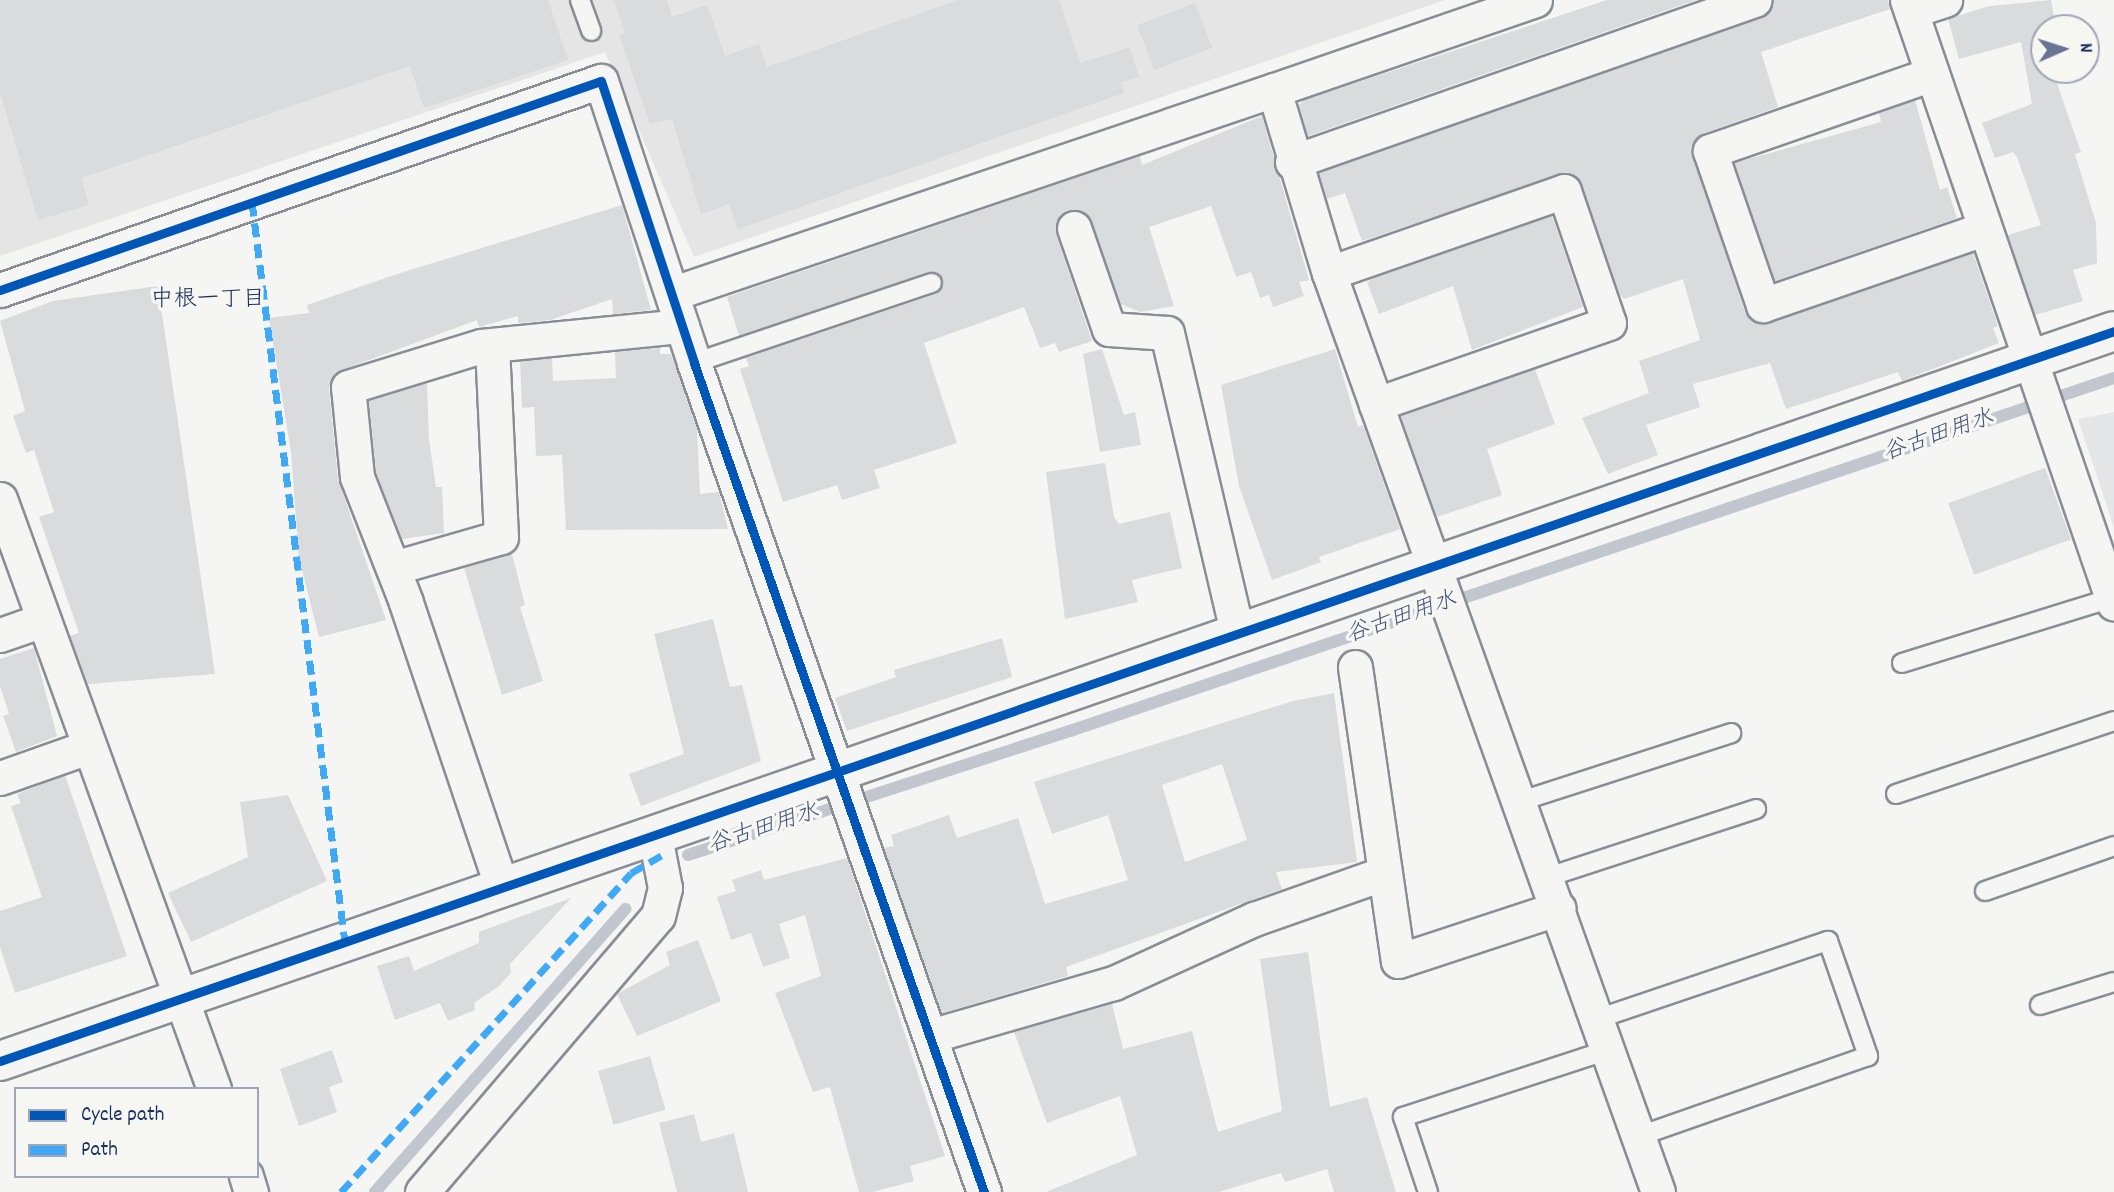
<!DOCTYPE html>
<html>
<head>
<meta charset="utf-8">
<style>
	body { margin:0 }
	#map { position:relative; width:2114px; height:1192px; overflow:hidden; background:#f5f5f3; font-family:Dekko,"Klee One",sans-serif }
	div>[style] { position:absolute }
	.built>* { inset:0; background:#e5e5e6 }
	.green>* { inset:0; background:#e4e6e7 }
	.stream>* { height:12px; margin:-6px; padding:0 6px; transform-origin:6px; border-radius:6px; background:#c1c6cf }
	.building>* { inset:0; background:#dadbdc; transform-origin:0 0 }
	.roads { filter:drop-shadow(2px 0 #898d95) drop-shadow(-2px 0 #898d95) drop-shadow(0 2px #898d95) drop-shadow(0 -2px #898d95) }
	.lane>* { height:18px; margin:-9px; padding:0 9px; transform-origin:9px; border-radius:9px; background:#f5f5f3 }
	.street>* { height:33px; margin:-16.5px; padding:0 16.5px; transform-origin:16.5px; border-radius:16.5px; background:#f5f5f3 }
	.secondary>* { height:38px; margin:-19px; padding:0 19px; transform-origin:19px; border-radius:19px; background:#f5f5f3 }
	.quiet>* { height:7px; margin-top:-3.5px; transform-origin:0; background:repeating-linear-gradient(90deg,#3fa9f5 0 14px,transparent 0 21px) }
	.cycleway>* { height:9px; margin:-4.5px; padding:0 4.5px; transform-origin:4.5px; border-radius:4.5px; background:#0057b8 }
	span { translate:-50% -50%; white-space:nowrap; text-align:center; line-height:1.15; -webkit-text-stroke:7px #f6f6f2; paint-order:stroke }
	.neighbourhood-label { font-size:23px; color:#1b2f5e }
	.water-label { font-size:23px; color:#46567b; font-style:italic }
	.legend { position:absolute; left:14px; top:1087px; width:245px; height:91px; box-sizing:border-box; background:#f6f6f2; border:2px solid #9ea6b7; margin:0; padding:9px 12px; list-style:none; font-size:21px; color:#1b2f5e }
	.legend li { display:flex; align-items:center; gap:14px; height:35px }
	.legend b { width:35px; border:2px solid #9ea6b7 }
	.north { position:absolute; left:2030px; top:14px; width:70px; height:70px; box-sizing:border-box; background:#f6f6f2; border:2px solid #9ea6b7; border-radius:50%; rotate:87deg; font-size:19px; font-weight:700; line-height:28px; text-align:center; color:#1b2f5e }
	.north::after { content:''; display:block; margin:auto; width:24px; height:32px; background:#677492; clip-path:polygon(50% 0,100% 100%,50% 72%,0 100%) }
</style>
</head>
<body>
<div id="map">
	<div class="built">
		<div style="clip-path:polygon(0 0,1445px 0,694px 257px,605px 52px,0 256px)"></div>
	</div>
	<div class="green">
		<div style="clip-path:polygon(2114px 412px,2114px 528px,2078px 419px)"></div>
	</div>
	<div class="stream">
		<div style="left:688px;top:855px;width:402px;rotate:-18deg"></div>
		<div style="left:1070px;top:731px;width:1102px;rotate:-18.68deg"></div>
		<div style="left:375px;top:1192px;width:378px;rotate:-48.5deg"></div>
	</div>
	<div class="building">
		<div style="clip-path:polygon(0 0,548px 0,568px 60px,424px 108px,410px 66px,81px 178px,89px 205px,38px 220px,0 93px)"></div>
		<div style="clip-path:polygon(614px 0,667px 0,672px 17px,707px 5px,725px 56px,759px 44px,767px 67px,958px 0,1059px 0,1080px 63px,1130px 47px,1139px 77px,1121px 82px,1124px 93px,738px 229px,729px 204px,701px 214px,672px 119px,650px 124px,619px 35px,625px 33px)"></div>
		<div style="clip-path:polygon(1607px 0,1696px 0,1308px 136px,1299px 105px,1304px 100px)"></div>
		<div style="clip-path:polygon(1773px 0,1888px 0,1890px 9px,1761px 52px,1778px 107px,1704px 133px,1691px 147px,1745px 312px,1759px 324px,1769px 323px,1973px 253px,1998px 326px,1993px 328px,1999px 343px,1902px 381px,1898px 372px,1786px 409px,1770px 363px,1693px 384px,1700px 407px,1646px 425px,1658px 455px,1608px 474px,1582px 418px,1649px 393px,1639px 361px,1700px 340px,1683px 279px,1624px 299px,1620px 295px,1582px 185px,1568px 172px,1362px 241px,1345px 193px,1327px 199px,1319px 173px,1760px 18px)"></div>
		<div style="clip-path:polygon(2051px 0,2056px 28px,2044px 28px,2044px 70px,2064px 70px,2054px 75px,2081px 152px,2075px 154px,2096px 223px,2097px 263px,2073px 270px,2083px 301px,2035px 315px,2008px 235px,2041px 225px,2017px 157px,2013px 152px,1995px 158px,1982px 123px,2032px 104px,2021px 42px,1959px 59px,1948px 19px,1989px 6px)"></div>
		<div style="left:1195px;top:3px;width:48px;height:62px;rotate:69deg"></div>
		<div style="clip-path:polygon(1915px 100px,1940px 190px,1947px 187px,1957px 218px,1775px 281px,1734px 163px,1881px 122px,1879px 113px)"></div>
		<div style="clip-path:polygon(1262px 116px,1309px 280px,1299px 282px,1304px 296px,1273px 307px,1269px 295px,1260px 298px,1251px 272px,1236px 277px,1211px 206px,1149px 227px,1174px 306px,1140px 312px,1121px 304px,1087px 214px,1067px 210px,1059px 216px,1056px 234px,1092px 341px,1059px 352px,1055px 343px,1040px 348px,1024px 307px,924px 343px,957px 443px,874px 470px,880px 488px,842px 500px,837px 485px,783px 502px,740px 369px,749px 366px,746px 358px,936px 294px,943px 280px,928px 272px,739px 336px,727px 297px,1140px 156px,1142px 165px)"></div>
		<div style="clip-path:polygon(622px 205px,651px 310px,613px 314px,612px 299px,550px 320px,518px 323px,518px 316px,479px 327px,477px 320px,334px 373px,329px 389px,338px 479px,386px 620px,319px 637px,299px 558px,291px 452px,269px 318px,309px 313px,307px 305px,397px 274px)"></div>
		<div style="clip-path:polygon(1552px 216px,1583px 307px,1472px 350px,1453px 286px,1379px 314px,1367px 282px,1374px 278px)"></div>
		<div style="clip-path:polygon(158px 286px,215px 674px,88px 684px,70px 636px,79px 633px,39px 517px,54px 512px,34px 450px,26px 453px,13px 416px,25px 411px,0 321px,53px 301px)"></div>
		<div style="clip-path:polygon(660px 348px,660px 354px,671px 354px,697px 429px,700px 494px,719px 492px,728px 529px,566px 530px,562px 455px,536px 456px,534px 407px,522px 408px,520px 361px,552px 358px,553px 381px,616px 378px,615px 352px)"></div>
		<div style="clip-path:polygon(1102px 349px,1124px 415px,1135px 412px,1141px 445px,1100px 452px,1083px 354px)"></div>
		<div style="clip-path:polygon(1335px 349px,1358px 427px,1363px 425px,1400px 529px,1319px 557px,1321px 562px,1272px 580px,1239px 486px,1221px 385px)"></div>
		<div style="clip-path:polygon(1535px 369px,1555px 424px,1487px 449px,1502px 495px,1437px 517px,1401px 416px)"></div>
		<div style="clip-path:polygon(427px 383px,429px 440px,436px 487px,442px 487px,444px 533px,402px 539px,376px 472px,369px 401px)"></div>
		<div style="clip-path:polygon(1105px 463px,1114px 517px,1119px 524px,1170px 512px,1182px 568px,1132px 580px,1138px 602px,1065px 619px,1046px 472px)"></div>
		<div style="left:2045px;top:468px;width:76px;height:103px;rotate:70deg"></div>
		<div style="clip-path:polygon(512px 554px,525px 605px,520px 607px,543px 681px,502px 695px,464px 568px)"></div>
		<div style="clip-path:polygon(713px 619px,730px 687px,742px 685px,761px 761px,641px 806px,629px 774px,684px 754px,654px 634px)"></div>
		<div style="clip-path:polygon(1002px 638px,1012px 677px,847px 731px,835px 698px,896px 677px,894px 670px)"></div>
		<div style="clip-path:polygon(34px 648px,57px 736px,16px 752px,3px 716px,9px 714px,0 686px,0 659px)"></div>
		<div style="clip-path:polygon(evenodd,1334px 693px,1357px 862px,1276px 872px,1282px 889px,1066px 967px,1068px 976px,942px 1013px,884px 848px,894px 846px,891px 835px,949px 815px,957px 838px,1018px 818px,1045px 904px,1128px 880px,1108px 815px,1052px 834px,1034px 782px,1293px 701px,1334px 693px,1222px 764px,1247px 840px,1185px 862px,1162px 785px,1222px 764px)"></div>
		<div style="clip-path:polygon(65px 775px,127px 956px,15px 993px,0 947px,0 911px,42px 897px,11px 806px,21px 803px,17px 794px)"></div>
		<div style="clip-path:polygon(288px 795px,327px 881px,191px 942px,168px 893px,248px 857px,240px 802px)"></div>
		<div style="clip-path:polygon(847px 858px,945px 1156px,910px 1166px,914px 1181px,873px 1192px,859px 1192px,830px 1087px,813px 1092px,775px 993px,821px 976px,805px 915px,779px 924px,790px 958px,763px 967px,751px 933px,731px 940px,717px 897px,736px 891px,732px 880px,761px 870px,764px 880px)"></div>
		<div style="clip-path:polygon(571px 898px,510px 964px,511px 973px,499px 986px,474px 1003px,475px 1010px,448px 1021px,440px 1003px,395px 1020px,377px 966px,409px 956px,414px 971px,479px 943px,479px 932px)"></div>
		<div style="clip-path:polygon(698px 940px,721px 1001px,637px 1036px,617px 994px,670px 965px,666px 952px)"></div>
		<div style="clip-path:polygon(1308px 952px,1330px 1107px,1367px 1097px,1396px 1192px,1334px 1192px,1327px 1169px,1285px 1182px,1281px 1173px,1219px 1192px,1046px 1192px,1137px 1155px,1120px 1096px,1047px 1123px,1014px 1032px,1112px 1004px,1123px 1049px,1192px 1031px,1218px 1132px,1282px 1111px,1260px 959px)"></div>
		<div style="clip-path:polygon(332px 1050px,343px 1082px,329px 1087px,337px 1112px,299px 1126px,280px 1069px)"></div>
		<div style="left:650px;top:1056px;width:56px;height:54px;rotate:74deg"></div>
		<div style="clip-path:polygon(694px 1114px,701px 1142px,734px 1133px,748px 1192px,677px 1192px,659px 1123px)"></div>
	</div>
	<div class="roads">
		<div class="lane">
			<div style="left:580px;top:0;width:33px;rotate:70deg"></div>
			<div style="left:694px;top:363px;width:251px;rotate:-18.6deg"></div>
			<div style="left:1902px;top:663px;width:220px;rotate:-17.2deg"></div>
			<div style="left:1896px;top:794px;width:230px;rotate:-18.5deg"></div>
			<div style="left:1521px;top:801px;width:221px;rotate:-17.9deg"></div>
			<div style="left:1548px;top:877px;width:219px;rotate:-18.1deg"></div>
			<div style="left:1985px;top:891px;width:137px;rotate:-19.2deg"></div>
			<div style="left:2040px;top:1005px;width:77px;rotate:-17.3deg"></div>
			<div style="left:1597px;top:1019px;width:244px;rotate:-18.7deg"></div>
			<div style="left:1828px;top:941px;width:122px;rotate:70.8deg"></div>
			<div style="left:1868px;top:1056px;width:243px;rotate:160.7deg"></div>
			<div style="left:1428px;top:1192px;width:79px;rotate:-108.4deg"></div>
			<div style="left:1403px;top:1117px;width:216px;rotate:-18.1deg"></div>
		</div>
		<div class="street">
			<div style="left:1907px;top:0;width:638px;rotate:71.08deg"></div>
			<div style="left:1911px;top:11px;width:36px;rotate:-18deg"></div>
			<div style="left:1932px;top:74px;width:235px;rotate:160.9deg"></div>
			<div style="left:1710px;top:151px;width:163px;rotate:71deg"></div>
			<div style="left:1763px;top:305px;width:234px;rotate:-19deg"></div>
			<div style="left:1274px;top:90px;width:276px;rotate:-19deg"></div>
			<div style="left:1292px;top:162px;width:490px;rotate:-19.3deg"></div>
			<div style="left:1074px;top:228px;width:107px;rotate:70.9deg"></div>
			<div style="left:1109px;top:329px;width:58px;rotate:3.9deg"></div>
			<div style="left:1167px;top:333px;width:310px;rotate:76.8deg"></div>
			<div style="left:1329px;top:273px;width:249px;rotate:-19.2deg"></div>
			<div style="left:1564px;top:191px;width:139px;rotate:71.2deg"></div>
			<div style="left:1609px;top:323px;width:247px;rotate:160.8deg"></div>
			<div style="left:0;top:290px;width:636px;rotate:-19.18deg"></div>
			<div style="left:601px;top:81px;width:297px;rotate:71.7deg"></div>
			<div style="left:694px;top:363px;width:878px;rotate:70.72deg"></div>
			<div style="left:674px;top:293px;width:633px;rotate:-18.69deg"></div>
			<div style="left:1274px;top:90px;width:191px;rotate:73.3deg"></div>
			<div style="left:1329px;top:273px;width:976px;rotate:70.3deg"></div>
			<div style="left:0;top:499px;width:628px;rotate:70.06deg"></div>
			<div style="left:393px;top:568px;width:112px;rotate:-16deg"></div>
			<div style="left:501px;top:537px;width:192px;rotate:-92.7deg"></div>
			<div style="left:0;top:635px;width:46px;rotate:-19.2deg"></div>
			<div style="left:1355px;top:667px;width:297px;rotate:81.7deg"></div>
			<div style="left:1398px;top:961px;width:169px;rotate:-18.2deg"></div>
			<div style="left:0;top:778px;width:93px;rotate:-19.4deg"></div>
			<div style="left:502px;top:888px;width:302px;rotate:-108.6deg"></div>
			<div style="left:406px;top:602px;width:134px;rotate:-111.4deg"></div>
			<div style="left:357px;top:477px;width:90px;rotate:-95.7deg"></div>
			<div style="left:348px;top:387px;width:139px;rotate:-17.1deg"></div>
			<div style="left:481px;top:346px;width:202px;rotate:-5.7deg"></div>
			<div style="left:930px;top:1036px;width:191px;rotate:-16.1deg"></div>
			<div style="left:1114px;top:983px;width:154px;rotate:-24.6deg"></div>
			<div style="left:1254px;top:919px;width:136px;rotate:-19.4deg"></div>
			<div style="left:246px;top:1176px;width:17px;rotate:73deg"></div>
			<div style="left:422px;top:1192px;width:363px;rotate:-49.5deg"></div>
			<div style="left:658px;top:916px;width:29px;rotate:-76deg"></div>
			<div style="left:665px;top:888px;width:53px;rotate:-100.9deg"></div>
		</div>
		<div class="secondary">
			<div style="left:0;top:1061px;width:2236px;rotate:-19.05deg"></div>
		</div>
	</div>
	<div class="quiet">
		<div style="left:252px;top:202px;width:746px;rotate:82.84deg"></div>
		<div style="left:341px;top:1192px;width:431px;rotate:-47.7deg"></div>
		<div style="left:631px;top:873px;width:36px;rotate:-30deg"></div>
	</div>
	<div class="cycleway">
		<div style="left:0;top:290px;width:636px;rotate:-19.18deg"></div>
		<div style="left:601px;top:81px;width:297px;rotate:71.7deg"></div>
		<div style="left:694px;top:363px;width:878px;rotate:70.72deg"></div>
		<div style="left:0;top:1061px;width:2236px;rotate:-19.05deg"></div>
	</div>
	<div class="neighbourhood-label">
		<span style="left:208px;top:301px">中根一丁目</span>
	</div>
	<div class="water-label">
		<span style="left:1939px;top:437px;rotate:-19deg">谷古田用水</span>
		<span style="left:1402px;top:619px;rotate:-19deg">谷古田用水</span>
		<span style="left:764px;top:830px;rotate:-18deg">谷古田用水</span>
	</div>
	<ul class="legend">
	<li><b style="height:9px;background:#0057b8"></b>Cycle path</li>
	<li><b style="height:9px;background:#3fa9f5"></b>Path</li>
	</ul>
	<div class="north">N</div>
</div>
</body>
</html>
